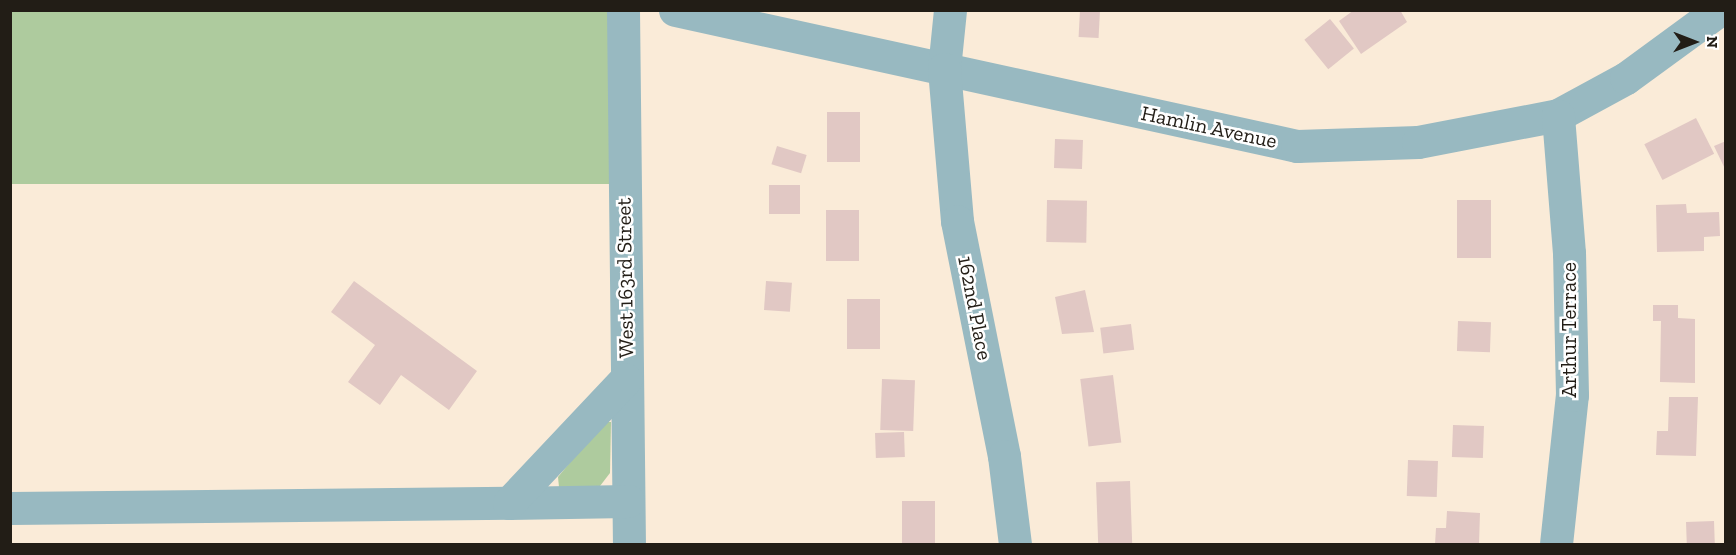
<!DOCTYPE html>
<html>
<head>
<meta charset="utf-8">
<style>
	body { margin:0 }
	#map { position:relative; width:1736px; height:555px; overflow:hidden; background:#faebd8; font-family:"Zilla Slab",serif }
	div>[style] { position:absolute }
	.green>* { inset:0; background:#aecb9e; transform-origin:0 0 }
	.building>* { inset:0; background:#e1c8c4; transform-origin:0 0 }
	.minor>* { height:33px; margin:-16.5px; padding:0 16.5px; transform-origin:16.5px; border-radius:16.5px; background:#98b9c1 }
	span { translate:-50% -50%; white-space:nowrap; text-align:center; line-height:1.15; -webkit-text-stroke:5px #fff; paint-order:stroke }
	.street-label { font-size:21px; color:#221d16 }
	.frame { position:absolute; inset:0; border:12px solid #221d16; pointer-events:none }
	.north { position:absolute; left:1664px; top:12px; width:60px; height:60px; -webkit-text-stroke:4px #fff; paint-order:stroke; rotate:90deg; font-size:16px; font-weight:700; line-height:24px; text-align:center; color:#221d16 }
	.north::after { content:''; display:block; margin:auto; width:21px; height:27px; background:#221d16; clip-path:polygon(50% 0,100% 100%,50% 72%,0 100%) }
</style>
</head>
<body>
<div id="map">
	<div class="green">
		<div style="left:10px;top:11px;width:602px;height:173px"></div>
		<div style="clip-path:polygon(603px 422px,611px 422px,610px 473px,600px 486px,559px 487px,558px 477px)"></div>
	</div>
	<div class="building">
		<div style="left:1080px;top:10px;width:20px;height:27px;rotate:3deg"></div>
		<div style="clip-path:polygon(1354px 10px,1400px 10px,1407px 22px,1361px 54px,1339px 21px)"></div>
		<div style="left:1330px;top:19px;width:38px;height:33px;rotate:51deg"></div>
		<div style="left:827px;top:112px;width:33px;height:50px"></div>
		<div style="left:1696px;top:118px;width:40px;height:58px;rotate:63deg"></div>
		<div style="left:1055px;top:139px;width:28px;height:29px;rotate:2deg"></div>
		<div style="clip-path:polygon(1726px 141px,1726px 171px,1714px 146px)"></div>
		<div style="left:777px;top:146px;width:31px;height:19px;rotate:17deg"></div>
		<div style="left:769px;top:185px;width:31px;height:29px"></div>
		<div style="left:1047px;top:200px;width:40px;height:42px;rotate:1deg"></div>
		<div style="left:1457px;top:200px;width:34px;height:58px"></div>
		<div style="clip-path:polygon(1686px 204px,1687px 213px,1719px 212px,1720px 236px,1704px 237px,1704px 251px,1657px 252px,1656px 205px)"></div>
		<div style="left:826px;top:210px;width:33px;height:51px"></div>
		<div style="clip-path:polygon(354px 281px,477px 371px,449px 410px,401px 375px,380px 405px,348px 382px,375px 345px,331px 312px)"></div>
		<div style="left:766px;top:281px;width:26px;height:29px;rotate:4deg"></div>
		<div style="clip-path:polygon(1085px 290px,1094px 332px,1062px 334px,1055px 297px)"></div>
		<div style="left:847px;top:299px;width:33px;height:50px"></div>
		<div style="clip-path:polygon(1653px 305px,1678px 305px,1678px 318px,1695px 319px,1695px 383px,1660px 382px,1661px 321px,1653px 321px)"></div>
		<div style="left:1458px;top:321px;width:33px;height:30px;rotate:2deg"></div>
		<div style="left:1131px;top:324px;width:26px;height:31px;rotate:83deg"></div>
		<div style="left:1113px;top:375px;width:68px;height:33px;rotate:83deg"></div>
		<div style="left:882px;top:379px;width:33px;height:51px;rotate:2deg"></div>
		<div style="clip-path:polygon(1669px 397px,1698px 397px,1696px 456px,1656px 455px,1657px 431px,1668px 431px)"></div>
		<div style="left:1453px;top:425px;width:31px;height:32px;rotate:2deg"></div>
		<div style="left:904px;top:432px;width:25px;height:29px;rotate:88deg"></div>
		<div style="left:1408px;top:460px;width:30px;height:36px;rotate:2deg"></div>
		<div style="left:1130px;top:481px;width:63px;height:34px;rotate:88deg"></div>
		<div style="left:902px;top:501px;width:33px;height:43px"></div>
		<div style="clip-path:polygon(1447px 511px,1480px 513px,1479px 544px,1435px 544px,1436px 528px,1446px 528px)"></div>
		<div style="left:1714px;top:521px;width:23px;height:28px;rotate:88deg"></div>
	</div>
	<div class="minor">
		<div style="left:623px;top:10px;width:534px;rotate:89.36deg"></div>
		<div style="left:675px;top:10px;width:637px;rotate:12.33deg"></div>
		<div style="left:1297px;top:146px;width:121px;rotate:-1.9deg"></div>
		<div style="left:1418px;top:142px;width:143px;rotate:-10.9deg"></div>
		<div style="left:1558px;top:115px;width:77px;rotate:-28.6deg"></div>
		<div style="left:1626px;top:78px;width:115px;rotate:-36.2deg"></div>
		<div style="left:950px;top:10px;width:59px;rotate:95.8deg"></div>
		<div style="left:944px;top:69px;width:153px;rotate:85.1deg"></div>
		<div style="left:957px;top:221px;width:240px;rotate:78.7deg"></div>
		<div style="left:1004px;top:456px;width:89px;rotate:82.9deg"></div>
		<div style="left:509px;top:503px;width:119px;rotate:-1deg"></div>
		<div style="left:10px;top:508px;width:499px;rotate:-0.6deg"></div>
		<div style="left:509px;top:503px;width:170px;rotate:-46.7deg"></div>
		<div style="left:1556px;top:544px;width:150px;rotate:-83.9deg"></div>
		<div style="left:1572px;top:395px;width:142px;rotate:-91.2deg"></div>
		<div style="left:1569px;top:253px;width:138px;rotate:-94.6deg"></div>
	</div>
	<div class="street-label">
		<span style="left:1209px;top:127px;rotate:12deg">Hamlin Avenue</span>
		<span style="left:625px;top:278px;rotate:-91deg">West 163rd Street</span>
		<span style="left:975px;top:308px;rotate:79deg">162nd Place</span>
		<span style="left:1569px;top:330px;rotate:-90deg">Arthur Terrace</span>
	</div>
	<div class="frame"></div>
	<div class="north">N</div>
</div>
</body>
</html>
